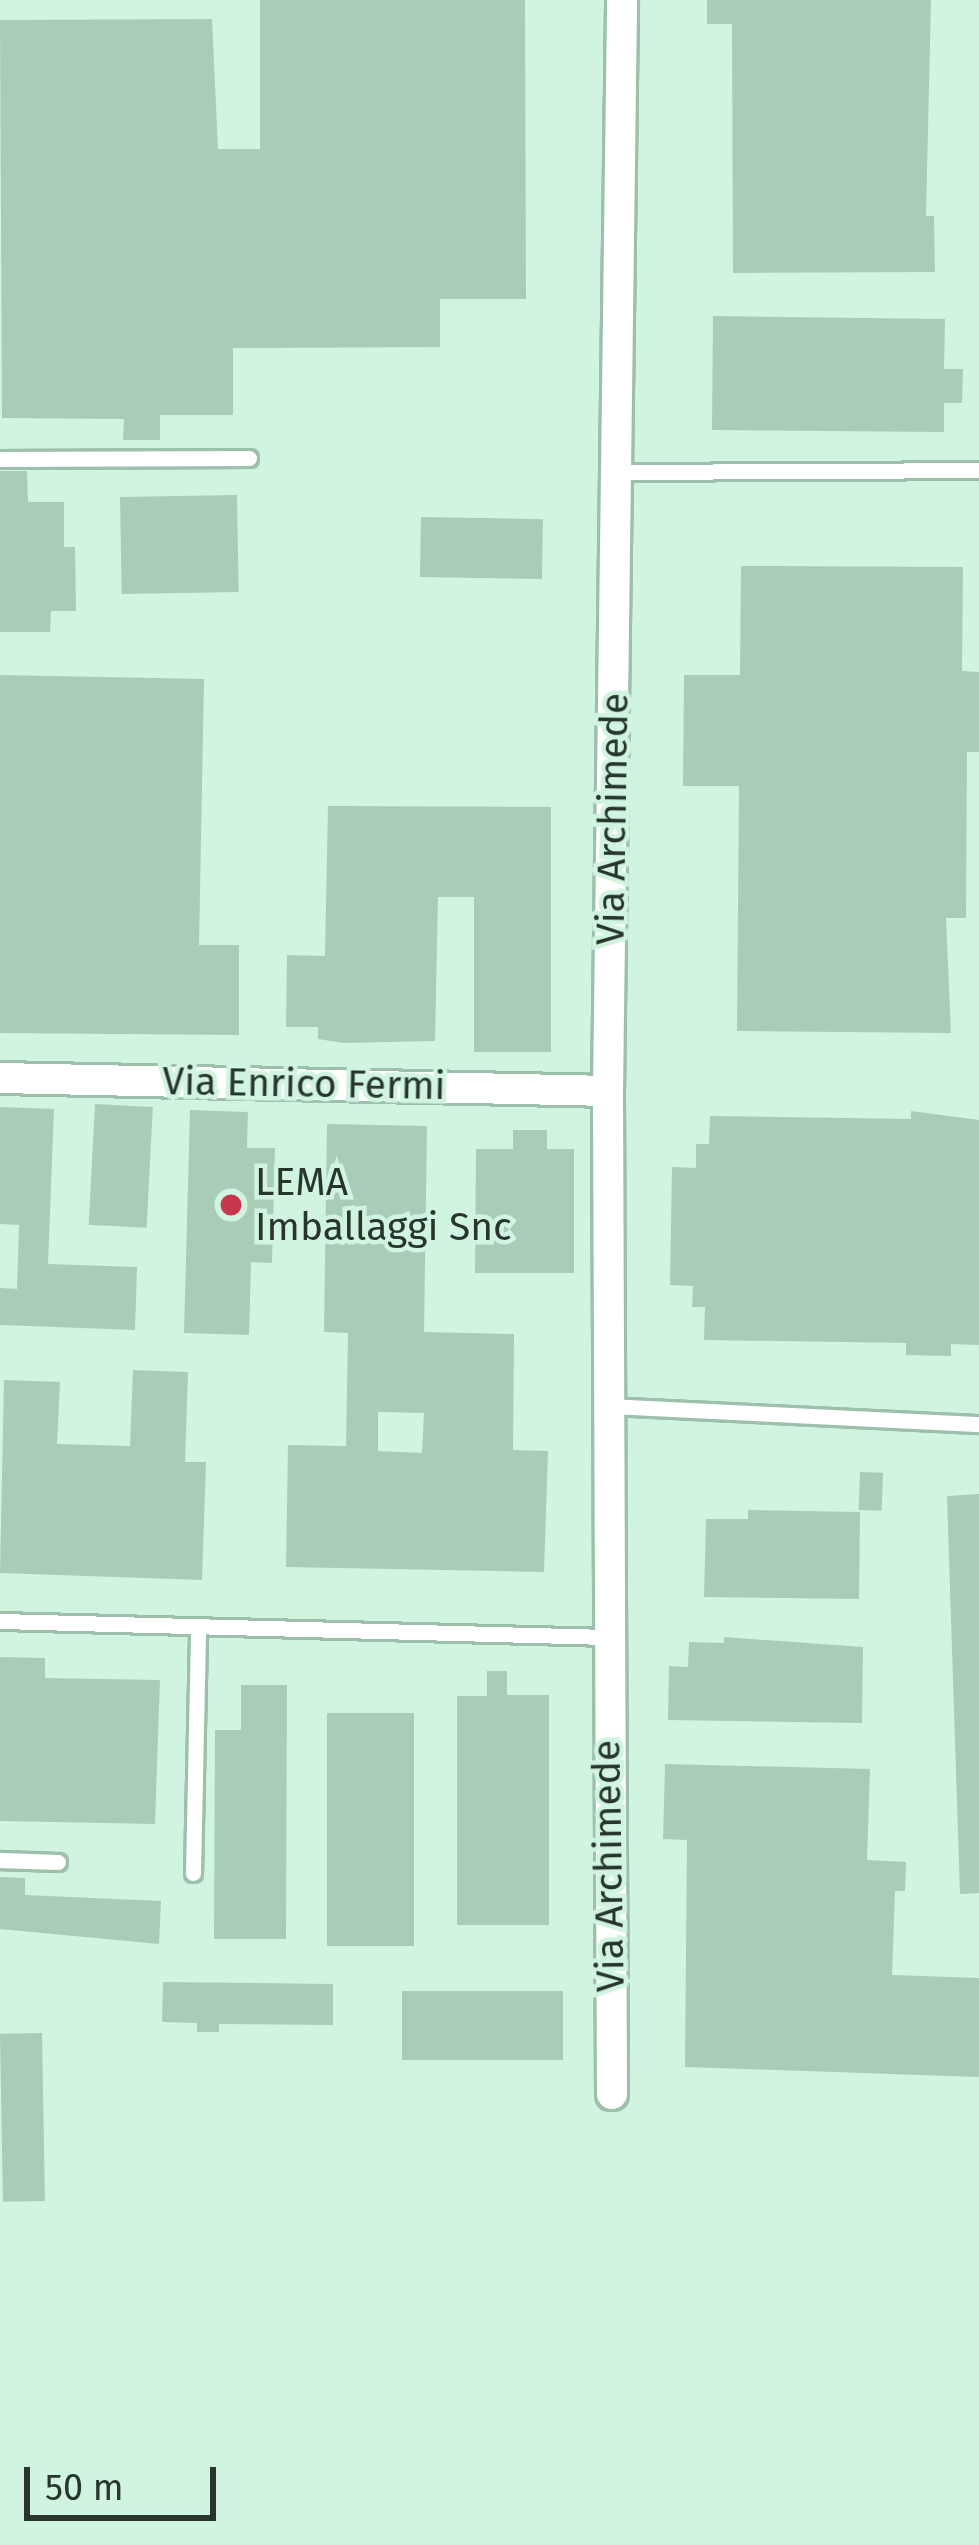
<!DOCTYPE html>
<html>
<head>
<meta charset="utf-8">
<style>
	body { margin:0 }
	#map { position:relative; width:979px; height:2545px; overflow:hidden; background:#d0f4df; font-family:"Fira Sans",sans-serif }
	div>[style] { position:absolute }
	.building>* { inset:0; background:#a9ccb7; transform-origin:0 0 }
	.roads { filter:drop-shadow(3px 0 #9dc0ab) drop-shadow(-3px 0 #9dc0ab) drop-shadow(0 3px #9dc0ab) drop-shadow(0 -3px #9dc0ab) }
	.service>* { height:15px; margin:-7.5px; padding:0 7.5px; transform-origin:7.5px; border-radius:7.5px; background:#fff }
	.minor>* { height:30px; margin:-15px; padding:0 15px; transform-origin:15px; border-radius:15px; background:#fff }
	.dots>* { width:33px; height:33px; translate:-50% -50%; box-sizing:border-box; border:6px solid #d0f4df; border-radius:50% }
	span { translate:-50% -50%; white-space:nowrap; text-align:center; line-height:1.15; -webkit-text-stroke:9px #d0f4df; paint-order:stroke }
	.street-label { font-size:39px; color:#27352d }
	.poi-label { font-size:39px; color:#27352d }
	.left { translate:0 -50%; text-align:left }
	.scale { position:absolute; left:24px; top:2467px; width:192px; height:54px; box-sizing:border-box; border:6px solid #27352d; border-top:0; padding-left:15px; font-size:36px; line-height:42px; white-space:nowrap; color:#27352d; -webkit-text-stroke:9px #d0f4df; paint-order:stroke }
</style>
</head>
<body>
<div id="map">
	<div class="building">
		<div style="clip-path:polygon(260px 0,525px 0,526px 299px,440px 299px,440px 347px,233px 348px,233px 415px,160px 415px,160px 440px,123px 440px,124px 419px,2px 418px,0 20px,212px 19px,218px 149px,260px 149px)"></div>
		<div style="clip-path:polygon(707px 0,931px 0,926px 216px,934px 216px,935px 272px,733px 273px,732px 24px,707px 24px)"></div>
		<div style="clip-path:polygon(713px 316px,945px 319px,944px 369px,963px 369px,962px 403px,944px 403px,944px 432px,712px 430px)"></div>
		<div style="clip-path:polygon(0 471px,27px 471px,28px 502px,64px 502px,64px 547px,75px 547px,76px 611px,51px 611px,50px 632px,0 632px)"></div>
		<div style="left:237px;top:495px;width:97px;height:117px;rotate:89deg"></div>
		<div style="left:421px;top:517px;width:122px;height:60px;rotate:1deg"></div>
		<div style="clip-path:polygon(741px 566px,963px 567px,962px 671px,979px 672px,979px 752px,967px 752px,966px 918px,946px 918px,951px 1033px,737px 1031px,739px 786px,683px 786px,684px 675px,740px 675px)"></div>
		<div style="clip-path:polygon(0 675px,204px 679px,199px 945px,239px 945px,239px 1035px,0 1033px)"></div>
		<div style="clip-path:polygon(328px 806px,551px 807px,551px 1052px,474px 1052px,474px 897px,438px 897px,435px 1041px,344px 1043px,318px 1039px,318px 1027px,286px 1027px,287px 955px,325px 956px)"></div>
		<div style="left:95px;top:1104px;width:58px;height:121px;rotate:3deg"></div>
		<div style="clip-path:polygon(0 1107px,54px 1109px,48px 1264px,137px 1267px,135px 1330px,0 1325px,0 1288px,17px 1289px,19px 1225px,0 1224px)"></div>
		<div style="clip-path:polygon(190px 1110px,248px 1112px,247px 1148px,275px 1148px,272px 1263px,251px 1262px,249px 1335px,184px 1333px)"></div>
		<div style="clip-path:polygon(911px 1111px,979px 1120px,979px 1345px,951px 1344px,951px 1356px,906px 1355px,906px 1343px,704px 1340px,705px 1307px,692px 1307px,693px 1286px,670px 1285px,672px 1167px,696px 1168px,696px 1144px,709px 1144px,710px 1116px,911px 1119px)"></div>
		<div style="clip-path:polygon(evenodd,327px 1124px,427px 1126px,424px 1332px,514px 1334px,513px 1450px,548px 1451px,544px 1572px,286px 1567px,288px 1445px,346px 1446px,348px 1333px,324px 1332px,327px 1124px,378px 1412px,424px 1413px,422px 1453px,378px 1451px,378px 1412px)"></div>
		<div style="clip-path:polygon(513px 1130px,547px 1130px,547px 1149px,574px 1149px,574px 1273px,475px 1273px,476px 1149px,513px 1149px)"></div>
		<div style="clip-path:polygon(133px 1370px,188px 1372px,185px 1462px,206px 1462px,202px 1580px,0 1573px,4px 1380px,60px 1382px,57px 1444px,130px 1446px)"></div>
		<div style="left:860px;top:1472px;width:23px;height:38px;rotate:2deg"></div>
		<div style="clip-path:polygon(979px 1494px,979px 1893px,960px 1894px,947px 1496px)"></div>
		<div style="clip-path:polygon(748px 1510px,860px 1512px,859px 1599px,704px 1597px,706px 1519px,748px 1519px)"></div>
		<div style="clip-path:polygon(724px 1637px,863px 1647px,862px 1723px,668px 1720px,669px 1666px,688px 1667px,689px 1642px,724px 1643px)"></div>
		<div style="clip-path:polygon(0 1657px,45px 1658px,45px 1678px,160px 1680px,155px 1824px,0 1821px)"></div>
		<div style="clip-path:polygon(487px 1671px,507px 1671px,507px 1695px,549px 1695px,549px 1925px,457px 1925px,457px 1696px,487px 1696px)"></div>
		<div style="clip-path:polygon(241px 1685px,287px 1685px,286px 1939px,214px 1939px,215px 1730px,241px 1730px)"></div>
		<div style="left:327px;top:1713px;width:87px;height:233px"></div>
		<div style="clip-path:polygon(665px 1764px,870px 1769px,867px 1860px,906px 1862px,905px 1891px,895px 1891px,892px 1975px,979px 1978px,979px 2077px,685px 2067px,687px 1840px,663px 1839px)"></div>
		<div style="clip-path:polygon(0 1877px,25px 1878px,25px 1895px,161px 1901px,159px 1944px,0 1929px)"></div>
		<div style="clip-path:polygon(163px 1982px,333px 1984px,333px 2025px,219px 2024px,219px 2032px,197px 2032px,197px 2023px,162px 2022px)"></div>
		<div style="left:402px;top:1991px;width:161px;height:69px"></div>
		<div style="left:42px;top:2033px;width:168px;height:42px;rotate:89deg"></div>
	</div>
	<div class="roads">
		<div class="service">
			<div style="left:0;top:459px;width:249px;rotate:-0.2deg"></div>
			<div style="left:619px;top:472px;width:360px;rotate:-0.3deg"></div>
			<div style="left:609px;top:1406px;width:370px;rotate:2.8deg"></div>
			<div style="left:0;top:1621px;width:606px;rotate:1.51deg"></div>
			<div style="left:0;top:1860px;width:58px;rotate:2deg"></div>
			<div style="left:193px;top:1873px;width:246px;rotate:-88.8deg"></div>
		</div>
		<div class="minor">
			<div style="left:0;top:1078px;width:608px;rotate:1.22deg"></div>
			<div style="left:612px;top:2094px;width:1003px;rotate:-90.23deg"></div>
			<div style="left:608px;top:1091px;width:1091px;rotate:-89.26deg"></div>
		</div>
	</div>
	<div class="dots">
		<div style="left:231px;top:1205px;background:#c7374c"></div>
	</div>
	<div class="street-label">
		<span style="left:613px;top:819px;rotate:-89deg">Via Archimede</span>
		<span style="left:304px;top:1084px;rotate:1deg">Via Enrico Fermi</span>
		<span style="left:609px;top:1866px;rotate:-91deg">Via Archimede</span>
	</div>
	<div class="poi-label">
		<span class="left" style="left:255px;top:1205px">LEMA<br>Imballaggi Snc</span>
	</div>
	<div class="scale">50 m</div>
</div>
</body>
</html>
